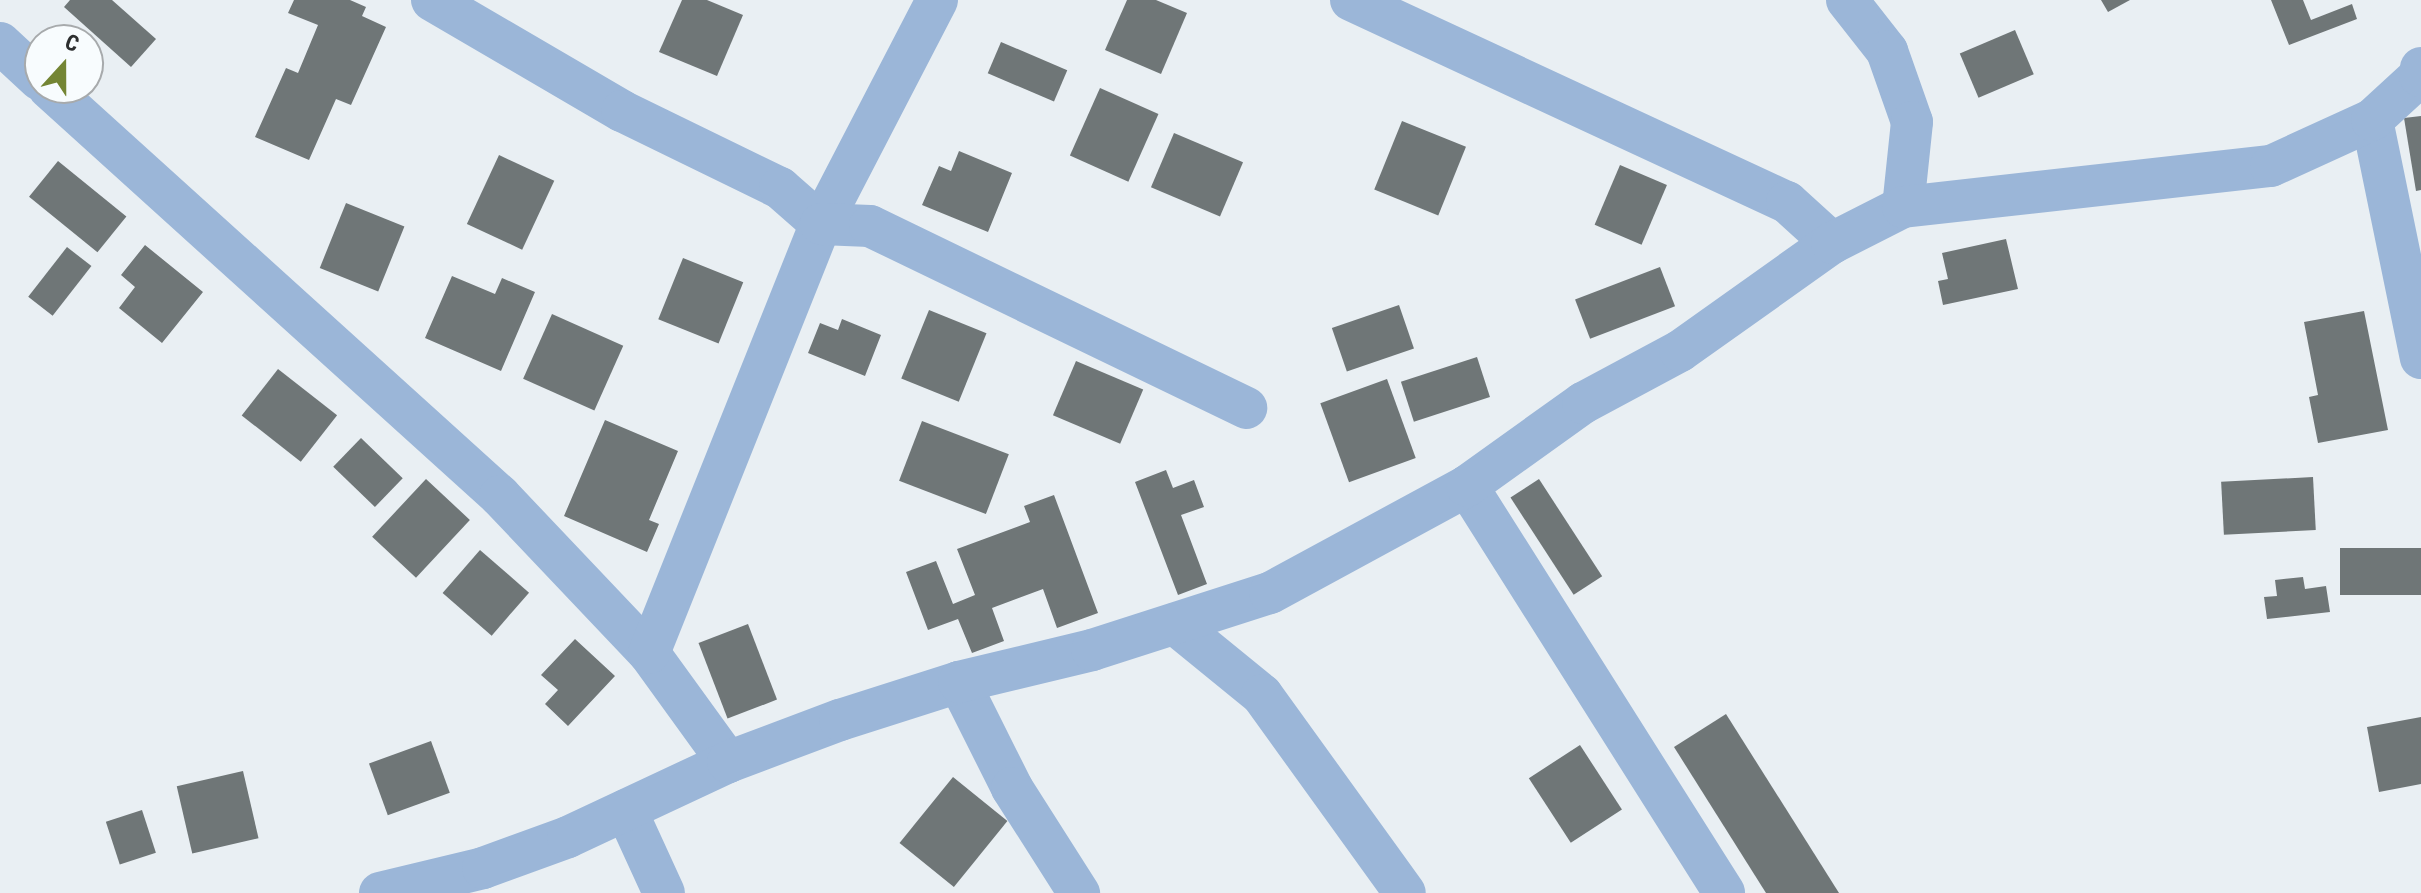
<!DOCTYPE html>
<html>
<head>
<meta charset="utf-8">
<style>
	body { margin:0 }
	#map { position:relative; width:2421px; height:893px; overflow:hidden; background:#e9eff3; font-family:"Roboto Condensed",sans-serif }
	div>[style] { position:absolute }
	.building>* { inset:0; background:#6f7677; transform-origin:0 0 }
	.minor>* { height:42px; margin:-21px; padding:0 21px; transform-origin:21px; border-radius:21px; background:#9bb6d8 }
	span { translate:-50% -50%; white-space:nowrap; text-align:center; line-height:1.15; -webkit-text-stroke:8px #f8fcfe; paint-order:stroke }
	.north { position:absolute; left:24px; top:24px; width:80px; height:80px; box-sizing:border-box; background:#f8fcfe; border:2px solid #a7aaac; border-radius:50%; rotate:21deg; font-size:22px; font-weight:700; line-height:32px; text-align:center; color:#2d2f30 }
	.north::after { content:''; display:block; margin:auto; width:28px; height:36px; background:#748534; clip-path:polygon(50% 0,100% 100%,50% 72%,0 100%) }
</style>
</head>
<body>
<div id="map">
	<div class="building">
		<div style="clip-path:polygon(70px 0,112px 0,156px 39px,131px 67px,64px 7px)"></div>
		<div style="clip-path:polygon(294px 0,350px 0,366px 7px,362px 16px,386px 27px,351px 105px,336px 99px,309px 160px,255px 137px,286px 68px,298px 73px,318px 25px,288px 13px)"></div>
		<div style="clip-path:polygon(682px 0,707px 0,743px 15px,717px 76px,659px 52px)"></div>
		<div style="clip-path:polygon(1127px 0,1156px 0,1187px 13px,1161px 74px,1105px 50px)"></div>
		<div style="clip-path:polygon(2101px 0,2130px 0,2108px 12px)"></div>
		<div style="clip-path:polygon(2271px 0,2303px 0,2311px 20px,2352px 4px,2357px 19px,2289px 45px)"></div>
		<div style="left:2015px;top:30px;width:48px;height:60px;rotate:67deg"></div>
		<div style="left:1001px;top:42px;width:72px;height:34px;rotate:23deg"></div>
		<div style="left:1100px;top:88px;width:64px;height:74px;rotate:24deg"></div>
		<div style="clip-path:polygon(2421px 116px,2421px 190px,2416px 191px,2404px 118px)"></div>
		<div style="left:1402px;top:121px;width:69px;height:74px;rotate:22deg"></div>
		<div style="left:1174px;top:133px;width:75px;height:59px;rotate:23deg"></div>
		<div style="clip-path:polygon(959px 151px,1012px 173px,988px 232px,922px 205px,939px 166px,951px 171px)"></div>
		<div style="left:499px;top:155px;width:61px;height:76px;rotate:25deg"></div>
		<div style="left:58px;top:161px;width:88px;height:46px;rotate:39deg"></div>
		<div style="left:1620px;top:165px;width:51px;height:65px;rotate:23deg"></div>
		<div style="left:346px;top:203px;width:63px;height:70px;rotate:22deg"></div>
		<div style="clip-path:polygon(2006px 239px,2018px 289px,1943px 305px,1938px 281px,1948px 279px,1942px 253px)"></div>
		<div style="clip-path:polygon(145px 245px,203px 292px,162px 343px,119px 308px,135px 287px,121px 275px)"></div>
		<div style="left:67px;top:247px;width:31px;height:63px;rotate:38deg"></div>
		<div style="left:683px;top:258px;width:65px;height:66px;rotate:22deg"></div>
		<div style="left:1660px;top:267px;width:42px;height:91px;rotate:69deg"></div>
		<div style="clip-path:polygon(452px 276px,495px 294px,502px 278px,535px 292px,501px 371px,425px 338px)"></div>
		<div style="left:1399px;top:305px;width:46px;height:71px;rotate:71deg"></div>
		<div style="left:929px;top:310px;width:62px;height:74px;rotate:22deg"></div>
		<div style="clip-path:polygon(2364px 311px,2388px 430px,2318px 443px,2309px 397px,2318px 395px,2304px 322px)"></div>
		<div style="left:552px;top:314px;width:78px;height:71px;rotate:24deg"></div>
		<div style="clip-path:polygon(842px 319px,881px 335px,865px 376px,808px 353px,820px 323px,838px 330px)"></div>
		<div style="left:1477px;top:357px;width:42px;height:80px;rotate:72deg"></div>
		<div style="left:1076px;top:361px;width:73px;height:59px;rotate:23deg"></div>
		<div style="left:278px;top:369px;width:75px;height:59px;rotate:38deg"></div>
		<div style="left:1387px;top:379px;width:84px;height:71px;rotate:70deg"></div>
		<div style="clip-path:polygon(605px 420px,678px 451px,649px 520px,659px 524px,647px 552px,564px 516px)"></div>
		<div style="left:922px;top:421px;width:93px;height:64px;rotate:21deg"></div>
		<div style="left:361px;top:438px;width:58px;height:40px;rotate:44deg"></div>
		<div style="clip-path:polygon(1166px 470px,1173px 488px,1194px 480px,1204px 507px,1181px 515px,1207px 584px,1178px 595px,1135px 482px)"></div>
		<div style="left:2313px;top:477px;width:53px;height:92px;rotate:87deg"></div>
		<div style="left:426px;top:479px;width:60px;height:79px;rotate:43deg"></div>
		<div style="left:1539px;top:479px;width:116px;height:34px;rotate:57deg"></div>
		<div style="clip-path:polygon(1054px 495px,1098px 613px,1057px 628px,1043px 589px,992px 608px,1004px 641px,972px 653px,958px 619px,928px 630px,906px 572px,936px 561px,953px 604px,975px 595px,957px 549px,1030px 522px,1024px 506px)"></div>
		<div style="left:2421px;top:548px;width:47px;height:81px;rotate:90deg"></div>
		<div style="left:480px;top:550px;width:65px;height:57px;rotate:41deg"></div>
		<div style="clip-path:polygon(2303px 577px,2305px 589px,2326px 586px,2330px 612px,2267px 619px,2264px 597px,2277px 596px,2275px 580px)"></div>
		<div style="left:748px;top:624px;width:81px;height:53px;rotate:69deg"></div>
		<div style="clip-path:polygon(575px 639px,615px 676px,568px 726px,545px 704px,558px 690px,541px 675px)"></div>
		<div style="clip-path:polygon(1726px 714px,1839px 893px,1766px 893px,1674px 747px)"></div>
		<div style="clip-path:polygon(2421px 717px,2421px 784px,2379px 792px,2367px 727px)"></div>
		<div style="left:431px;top:741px;width:55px;height:66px;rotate:70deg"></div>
		<div style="left:1580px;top:745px;width:77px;height:61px;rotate:57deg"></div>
		<div style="left:243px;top:771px;width:69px;height:68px;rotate:77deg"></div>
		<div style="left:953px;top:777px;width:70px;height:85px;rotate:39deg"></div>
		<div style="left:142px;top:810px;width:45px;height:38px;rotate:72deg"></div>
	</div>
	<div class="minor">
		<div style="left:432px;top:0;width:220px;rotate:30.3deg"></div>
		<div style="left:622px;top:111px;width:176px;rotate:26deg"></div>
		<div style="left:780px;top:188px;width:55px;rotate:41.3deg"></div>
		<div style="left:821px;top:224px;width:252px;rotate:-62.6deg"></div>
		<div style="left:1351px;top:0;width:481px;rotate:24.9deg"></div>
		<div style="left:1787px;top:202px;width:61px;rotate:42.3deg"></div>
		<div style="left:1847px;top:0;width:65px;rotate:51.9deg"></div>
		<div style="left:1887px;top:51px;width:75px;rotate:70.6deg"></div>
		<div style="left:1912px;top:122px;width:85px;rotate:96deg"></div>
		<div style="left:0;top:43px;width:54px;rotate:42.8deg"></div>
		<div style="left:49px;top:88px;width:608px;rotate:42.13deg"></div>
		<div style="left:500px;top:496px;width:216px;rotate:46.5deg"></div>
		<div style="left:649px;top:653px;width:135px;rotate:54.1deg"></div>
		<div style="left:2372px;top:120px;width:243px;rotate:78.4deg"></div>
		<div style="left:1467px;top:486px;width:481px;rotate:57.7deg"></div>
		<div style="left:1175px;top:624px;width:112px;rotate:39.2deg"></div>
		<div style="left:1262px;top:695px;width:244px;rotate:54.2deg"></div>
		<div style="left:649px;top:653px;width:462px;rotate:-68.2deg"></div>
		<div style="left:821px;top:224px;width:49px;rotate:2.3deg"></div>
		<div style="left:870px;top:226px;width:418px;rotate:25.8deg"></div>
		<div style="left:959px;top:682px;width:119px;rotate:63.4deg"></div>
		<div style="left:1012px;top:788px;width:125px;rotate:57.5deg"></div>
		<div style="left:626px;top:810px;width:91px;rotate:65.4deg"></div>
		<div style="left:380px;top:893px;width:106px;rotate:-13.6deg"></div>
		<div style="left:483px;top:868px;width:90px;rotate:-20deg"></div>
		<div style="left:568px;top:837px;width:177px;rotate:-25.1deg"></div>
		<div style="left:728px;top:762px;width:120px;rotate:-20.6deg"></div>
		<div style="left:840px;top:720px;width:125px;rotate:-17.7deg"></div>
		<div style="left:959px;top:682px;width:137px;rotate:-13.5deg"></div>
		<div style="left:1092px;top:650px;width:187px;rotate:-17.8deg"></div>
		<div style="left:1270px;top:593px;width:224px;rotate:-28.5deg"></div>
		<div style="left:1467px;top:486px;width:143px;rotate:-35.6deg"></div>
		<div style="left:1583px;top:403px;width:110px;rotate:-28.2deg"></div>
		<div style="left:1680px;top:351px;width:186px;rotate:-35.4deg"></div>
		<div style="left:1832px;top:243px;width:80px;rotate:-26.9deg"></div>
		<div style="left:1903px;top:207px;width:370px;rotate:-6.4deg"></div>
		<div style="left:2271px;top:166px;width:111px;rotate:-24.5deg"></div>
		<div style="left:2372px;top:120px;width:65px;rotate:-42.5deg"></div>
		<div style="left:2420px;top:76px;width:8px;rotate:-83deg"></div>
	</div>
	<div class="north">С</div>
</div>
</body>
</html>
